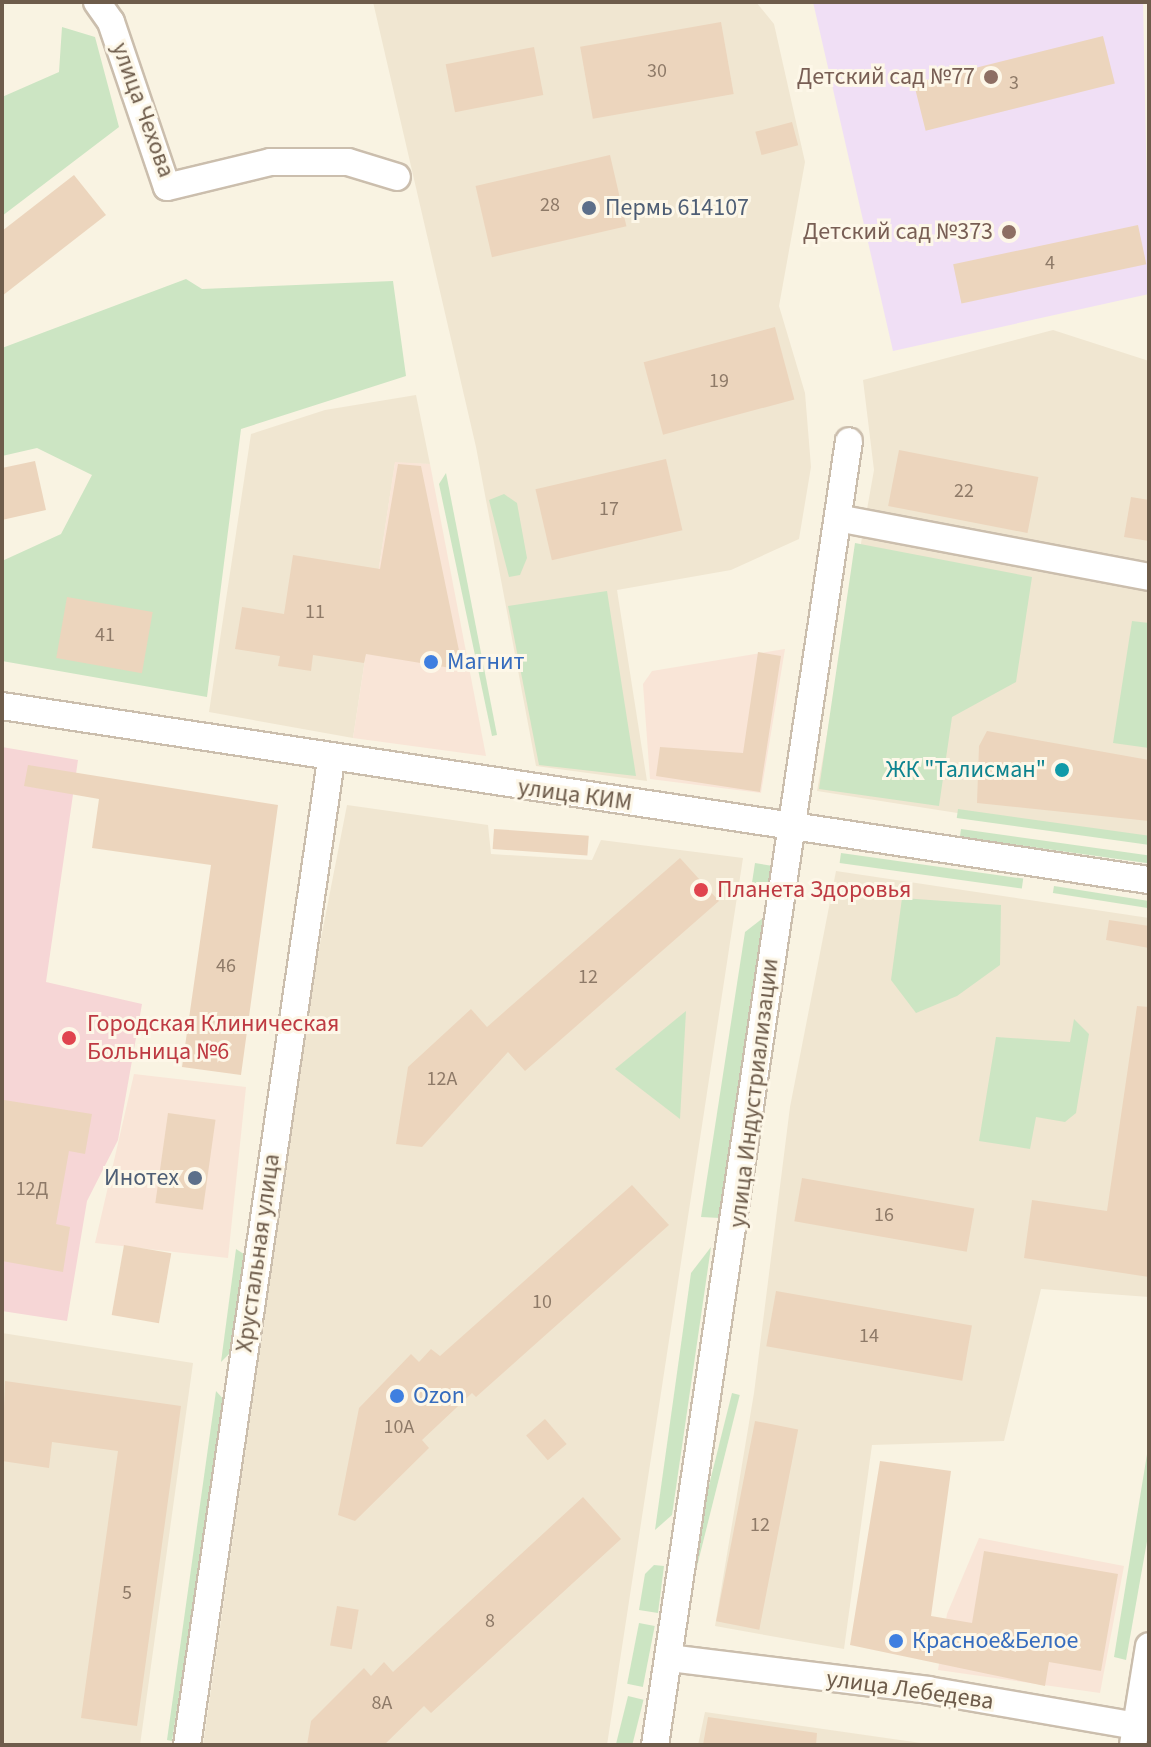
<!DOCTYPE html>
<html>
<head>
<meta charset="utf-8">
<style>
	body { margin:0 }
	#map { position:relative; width:1151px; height:1747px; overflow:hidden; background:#f9f3e2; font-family:"Source Sans 3",sans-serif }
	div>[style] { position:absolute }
	.residential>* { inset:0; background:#f0e6d1 }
	.commercial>* { inset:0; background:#f9e5d7 }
	.education>* { inset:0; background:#f0dff5 }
	.medical>* { inset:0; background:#f6d6d6 }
	.green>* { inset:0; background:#cce5c3; transform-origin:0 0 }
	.building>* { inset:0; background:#ecd5bd; transform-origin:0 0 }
	.roads { filter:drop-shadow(2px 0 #cbbead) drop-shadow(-2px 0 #cbbead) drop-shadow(0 2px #cbbead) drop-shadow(0 -2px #cbbead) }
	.minor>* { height:26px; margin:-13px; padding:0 13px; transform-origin:13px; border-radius:13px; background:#fff }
	.dots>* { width:22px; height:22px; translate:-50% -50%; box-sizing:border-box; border:4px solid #fdf7e8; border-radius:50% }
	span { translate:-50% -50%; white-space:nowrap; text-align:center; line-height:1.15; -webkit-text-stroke:6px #fdf7e8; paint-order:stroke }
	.number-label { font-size:20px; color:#8e7a68 }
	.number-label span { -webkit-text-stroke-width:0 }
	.education-label { font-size:24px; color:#785e54 }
	.right { translate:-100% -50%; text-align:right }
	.street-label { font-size:24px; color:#6e5c4b }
	.service-label { font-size:24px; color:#4e5e75 }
	.left { translate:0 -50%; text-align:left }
	.shop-label { font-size:24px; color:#366cbe }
	.culture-label { font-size:24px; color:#0d838f }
	.health-label { font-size:24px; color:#be3a42 }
	.frame { position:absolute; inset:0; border:4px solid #6e5c4b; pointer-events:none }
</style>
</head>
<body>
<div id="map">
	<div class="residential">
		<div style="clip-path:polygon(373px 2px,756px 2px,774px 24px,805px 162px,779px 306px,805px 393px,811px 467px,799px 539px,731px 570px,617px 590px,647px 781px,536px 766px,476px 447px)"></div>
		<div style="clip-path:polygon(1053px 330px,1149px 361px,1149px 843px,817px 791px,874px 470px,863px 380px)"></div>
		<div style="clip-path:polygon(416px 395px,430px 464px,395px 463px,353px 738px,209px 712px,251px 434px,325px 410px)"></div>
		<div style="clip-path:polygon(347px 805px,488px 825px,491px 854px,592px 860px,601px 840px,743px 858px,607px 1745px,203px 1745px,315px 969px)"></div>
		<div style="clip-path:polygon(836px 871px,1149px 918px,1149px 1297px,1041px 1289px,1004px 1441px,872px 1445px,844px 1649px,715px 1626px,754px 1393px,790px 1107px)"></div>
		<div style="clip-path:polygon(2px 1333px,193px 1363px,140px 1745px,2px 1745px)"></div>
		<div style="clip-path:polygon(705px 1712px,935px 1745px,698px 1745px)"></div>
	</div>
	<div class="commercial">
		<div style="clip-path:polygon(395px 462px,430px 464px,486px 756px,353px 738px)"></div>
		<div style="clip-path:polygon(785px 649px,761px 793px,650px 779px,643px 684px,652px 671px)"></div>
		<div style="clip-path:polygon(134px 1074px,246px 1087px,228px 1258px,95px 1243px)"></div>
		<div style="clip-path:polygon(979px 1538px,1124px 1566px,1100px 1693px,938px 1670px,947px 1614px)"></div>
	</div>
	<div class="education">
		<div style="clip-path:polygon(813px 2px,1143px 2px,1149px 294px,893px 351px)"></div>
	</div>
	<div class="medical">
		<div style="clip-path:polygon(2px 747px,78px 760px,46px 982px,142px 1004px,118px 1140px,87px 1201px,67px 1321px,2px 1311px)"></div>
	</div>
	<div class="green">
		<div style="clip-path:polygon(62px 27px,95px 37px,119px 127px,2px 216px,2px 97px,59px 72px)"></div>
		<div style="clip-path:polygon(186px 279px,202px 289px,393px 281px,406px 376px,241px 429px,207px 697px,2px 661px,2px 561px,61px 534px,92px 475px,37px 448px,2px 456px,2px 348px)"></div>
		<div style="clip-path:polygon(446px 473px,497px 735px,492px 736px,439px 484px)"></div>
		<div style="clip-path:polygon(504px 494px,517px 503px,527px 558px,520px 575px,509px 577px,489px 500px)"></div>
		<div style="clip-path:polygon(855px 543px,1032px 577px,1016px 682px,952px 717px,939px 806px,819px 789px)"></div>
		<div style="clip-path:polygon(607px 591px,636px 776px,539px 765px,508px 606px)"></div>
		<div style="clip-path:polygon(1132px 621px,1149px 623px,1149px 748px,1113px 743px)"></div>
		<div style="left:958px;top:809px;width:193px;height:9px;rotate:8deg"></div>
		<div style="left:961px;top:829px;width:190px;height:8px;rotate:8deg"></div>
		<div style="left:841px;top:853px;width:184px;height:10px;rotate:8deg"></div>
		<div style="clip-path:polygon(755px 863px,773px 866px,769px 883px,750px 896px)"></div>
		<div style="left:1054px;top:886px;width:96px;height:7px;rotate:9deg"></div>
		<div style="clip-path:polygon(902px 898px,1001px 905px,1000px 965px,957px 996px,916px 1013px,891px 980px)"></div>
		<div style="clip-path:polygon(763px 918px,720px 1218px,701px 1217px,745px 932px)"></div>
		<div style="clip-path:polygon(686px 1011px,680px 1119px,615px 1069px)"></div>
		<div style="clip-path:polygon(1074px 1019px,1089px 1034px,1076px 1113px,1065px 1122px,1036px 1117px,1030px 1149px,979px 1141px,996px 1037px,1070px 1042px)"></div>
		<div style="clip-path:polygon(711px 1247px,672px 1515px,655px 1530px,691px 1273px)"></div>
		<div style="clip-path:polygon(236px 1249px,247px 1256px,232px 1351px,221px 1362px)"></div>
		<div style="clip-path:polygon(216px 1391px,225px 1401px,172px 1741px,167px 1740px)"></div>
		<div style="left:732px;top:1393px;width:8px;height:230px;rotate:14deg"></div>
		<div style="clip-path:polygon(1149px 1442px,1149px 1530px,1126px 1660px,1114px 1657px)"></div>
		<div style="clip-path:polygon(654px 1565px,664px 1566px,658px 1613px,639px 1610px,645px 1574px)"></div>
		<div style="left:639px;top:1623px;width:16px;height:62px;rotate:11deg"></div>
		<div style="left:628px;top:1696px;width:16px;height:50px;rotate:14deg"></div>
	</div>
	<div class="building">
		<div style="left:721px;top:22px;width:73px;height:143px;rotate:80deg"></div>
		<div style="left:1103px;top:36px;width:49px;height:195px;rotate:76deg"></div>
		<div style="left:534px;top:47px;width:49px;height:90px;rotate:79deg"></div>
		<div style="left:792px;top:122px;width:24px;height:38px;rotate:75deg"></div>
		<div style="left:610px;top:155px;width:73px;height:138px;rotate:77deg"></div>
		<div style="clip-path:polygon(74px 175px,106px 215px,2px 296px,2px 231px)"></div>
		<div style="left:1138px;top:225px;width:40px;height:189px;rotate:78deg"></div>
		<div style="left:775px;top:327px;width:75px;height:136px;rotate:75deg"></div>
		<div style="left:899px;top:450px;width:142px;height:57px;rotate:11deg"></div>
		<div style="left:666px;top:459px;width:73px;height:134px;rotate:77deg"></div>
		<div style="clip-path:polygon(35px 461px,46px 510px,2px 520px,2px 468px)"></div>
		<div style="clip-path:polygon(398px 464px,421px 466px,463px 670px,366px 654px,364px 663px,313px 655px,311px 671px,278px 666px,280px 656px,235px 649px,242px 607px,284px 614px,293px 555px,380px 569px)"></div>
		<div style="clip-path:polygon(1131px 497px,1149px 500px,1149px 541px,1124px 537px)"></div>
		<div style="left:67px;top:597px;width:87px;height:62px;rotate:10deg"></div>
		<div style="clip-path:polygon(758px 652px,781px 656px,760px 792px,656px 776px,660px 747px,743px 753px)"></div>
		<div style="clip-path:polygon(987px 731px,1149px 760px,1149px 821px,977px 803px,979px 746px)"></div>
		<div style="clip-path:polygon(28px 765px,278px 805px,241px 1075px,182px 1067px,211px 865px,92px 848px,99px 799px,24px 786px)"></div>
		<div style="left:494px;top:829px;width:95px;height:20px;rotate:4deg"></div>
		<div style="clip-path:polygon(680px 858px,719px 901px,525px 1071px,508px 1052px,422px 1147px,396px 1144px,408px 1067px,471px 1009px,487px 1027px)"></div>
		<div style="clip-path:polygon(1109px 920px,1149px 926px,1149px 948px,1106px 940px)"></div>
		<div style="clip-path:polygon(1137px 1006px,1149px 1007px,1149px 1277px,1024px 1258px,1032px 1200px,1107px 1211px)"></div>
		<div style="clip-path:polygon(4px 1100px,92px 1114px,85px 1154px,69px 1151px,56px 1224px,70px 1227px,63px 1272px,2px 1261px)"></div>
		<div style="left:168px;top:1113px;width:48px;height:91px;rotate:8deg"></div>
		<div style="left:802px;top:1178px;width:175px;height:44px;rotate:10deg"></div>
		<div style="clip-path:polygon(632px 1185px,669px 1225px,476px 1397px,472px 1393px,422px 1440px,429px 1448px,355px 1521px,338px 1515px,359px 1408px,411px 1354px,419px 1362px,431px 1349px,440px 1356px)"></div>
		<div style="left:124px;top:1245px;width:48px;height:71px;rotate:10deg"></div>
		<div style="left:776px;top:1291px;width:199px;height:56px;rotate:10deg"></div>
		<div style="clip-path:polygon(5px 1381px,181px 1406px,137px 1726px,81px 1718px,118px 1451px,52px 1442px,49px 1468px,2px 1461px)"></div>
		<div style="left:545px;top:1419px;width:33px;height:25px;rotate:49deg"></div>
		<div style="left:755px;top:1421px;width:44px;height:204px;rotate:11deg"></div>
		<div style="clip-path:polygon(880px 1461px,951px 1471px,931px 1616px,972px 1623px,984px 1551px,1118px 1574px,1101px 1671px,1049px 1662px,1045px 1686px,850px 1645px)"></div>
		<div style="clip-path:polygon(583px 1497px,621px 1539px,431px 1713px,424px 1706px,384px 1745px,307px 1745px,311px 1721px,364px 1668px,371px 1676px,384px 1662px,393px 1672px)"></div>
		<div style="left:337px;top:1606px;width:22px;height:40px;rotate:10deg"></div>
		<div style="clip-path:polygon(708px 1717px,817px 1733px,816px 1745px,703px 1745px)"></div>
	</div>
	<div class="roads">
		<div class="minor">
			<div style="left:97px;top:2px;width:24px;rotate:55deg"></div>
			<div style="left:111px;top:22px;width:174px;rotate:71.3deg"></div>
			<div style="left:167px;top:187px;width:106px;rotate:-13.6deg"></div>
			<div style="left:270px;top:162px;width:78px"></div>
			<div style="left:348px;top:162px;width:51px;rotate:17deg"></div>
			<div style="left:842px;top:519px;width:312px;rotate:10.7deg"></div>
			<div style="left:2px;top:706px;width:1160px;rotate:8.63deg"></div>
			<div style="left:669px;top:1658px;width:261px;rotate:7deg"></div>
			<div style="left:928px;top:1690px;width:224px;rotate:9.8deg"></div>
			<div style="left:187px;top:1745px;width:995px;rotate:-81.68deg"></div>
			<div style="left:655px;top:1745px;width:1318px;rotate:-81.54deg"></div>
			<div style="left:1133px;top:1745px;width:100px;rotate:-80.8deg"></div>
		</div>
	</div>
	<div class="dots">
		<div style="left:991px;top:77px;background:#8d6e63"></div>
		<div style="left:589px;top:208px;background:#5c6f8a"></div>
		<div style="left:1009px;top:232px;background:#8d6e63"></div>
		<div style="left:431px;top:662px;background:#3f7fe0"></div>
		<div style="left:1062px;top:770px;background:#0f9aa8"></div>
		<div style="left:701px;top:890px;background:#e0444e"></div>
		<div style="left:69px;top:1038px;background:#e0444e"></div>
		<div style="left:195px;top:1178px;background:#5c6f8a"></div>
		<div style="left:397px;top:1396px;background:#3f7fe0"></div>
		<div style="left:896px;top:1641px;background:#3f7fe0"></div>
	</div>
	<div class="number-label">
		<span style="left:657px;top:71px">30</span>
		<span style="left:1014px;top:83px">3</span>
		<span style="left:550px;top:205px">28</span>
		<span style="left:1050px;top:263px">4</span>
		<span style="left:719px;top:381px">19</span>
		<span style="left:964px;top:491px">22</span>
		<span style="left:609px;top:509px">17</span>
		<span style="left:315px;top:612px">11</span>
		<span style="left:105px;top:635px">41</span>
		<span style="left:226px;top:966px">46</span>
		<span style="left:588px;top:977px">12</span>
		<span style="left:442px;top:1079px">12А</span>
		<span style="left:32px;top:1189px">12Д</span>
		<span style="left:884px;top:1215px">16</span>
		<span style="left:542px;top:1302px">10</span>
		<span style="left:869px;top:1336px">14</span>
		<span style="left:399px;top:1427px">10А</span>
		<span style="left:760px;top:1525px">12</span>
		<span style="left:127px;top:1593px">5</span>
		<span style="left:490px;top:1621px">8</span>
		<span style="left:382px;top:1703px">8А</span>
	</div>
	<div class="education-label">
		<span class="right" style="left:975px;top:77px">Детский сад №77</span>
		<span class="right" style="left:993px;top:232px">Детский сад №373</span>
	</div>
	<div class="street-label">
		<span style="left:143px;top:110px;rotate:70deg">улица Чехова</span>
		<span style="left:575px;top:795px;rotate:8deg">улица КИМ</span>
		<span style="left:754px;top:1093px;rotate:-83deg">улица Индустриализации</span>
		<span style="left:258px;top:1253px;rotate:-82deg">Хрустальная улица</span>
		<span style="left:910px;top:1690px;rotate:8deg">улица Лебедева</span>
	</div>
	<div class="service-label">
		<span class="left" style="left:605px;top:208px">Пермь 614107</span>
		<span class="right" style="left:179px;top:1178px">Инотех</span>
	</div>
	<div class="shop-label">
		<span class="left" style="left:447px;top:662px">Магнит</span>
		<span class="left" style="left:413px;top:1396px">Ozon</span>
		<span class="left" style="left:912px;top:1641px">Красное&amp;Белое</span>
	</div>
	<div class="culture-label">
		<span class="right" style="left:1046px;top:770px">ЖК "Талисман"</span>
	</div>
	<div class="health-label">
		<span class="left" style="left:717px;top:890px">Планета Здоровья</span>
		<span class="left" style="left:87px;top:1038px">Городская Клиническая<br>Больница №6</span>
	</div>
	<div class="frame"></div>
</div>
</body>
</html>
